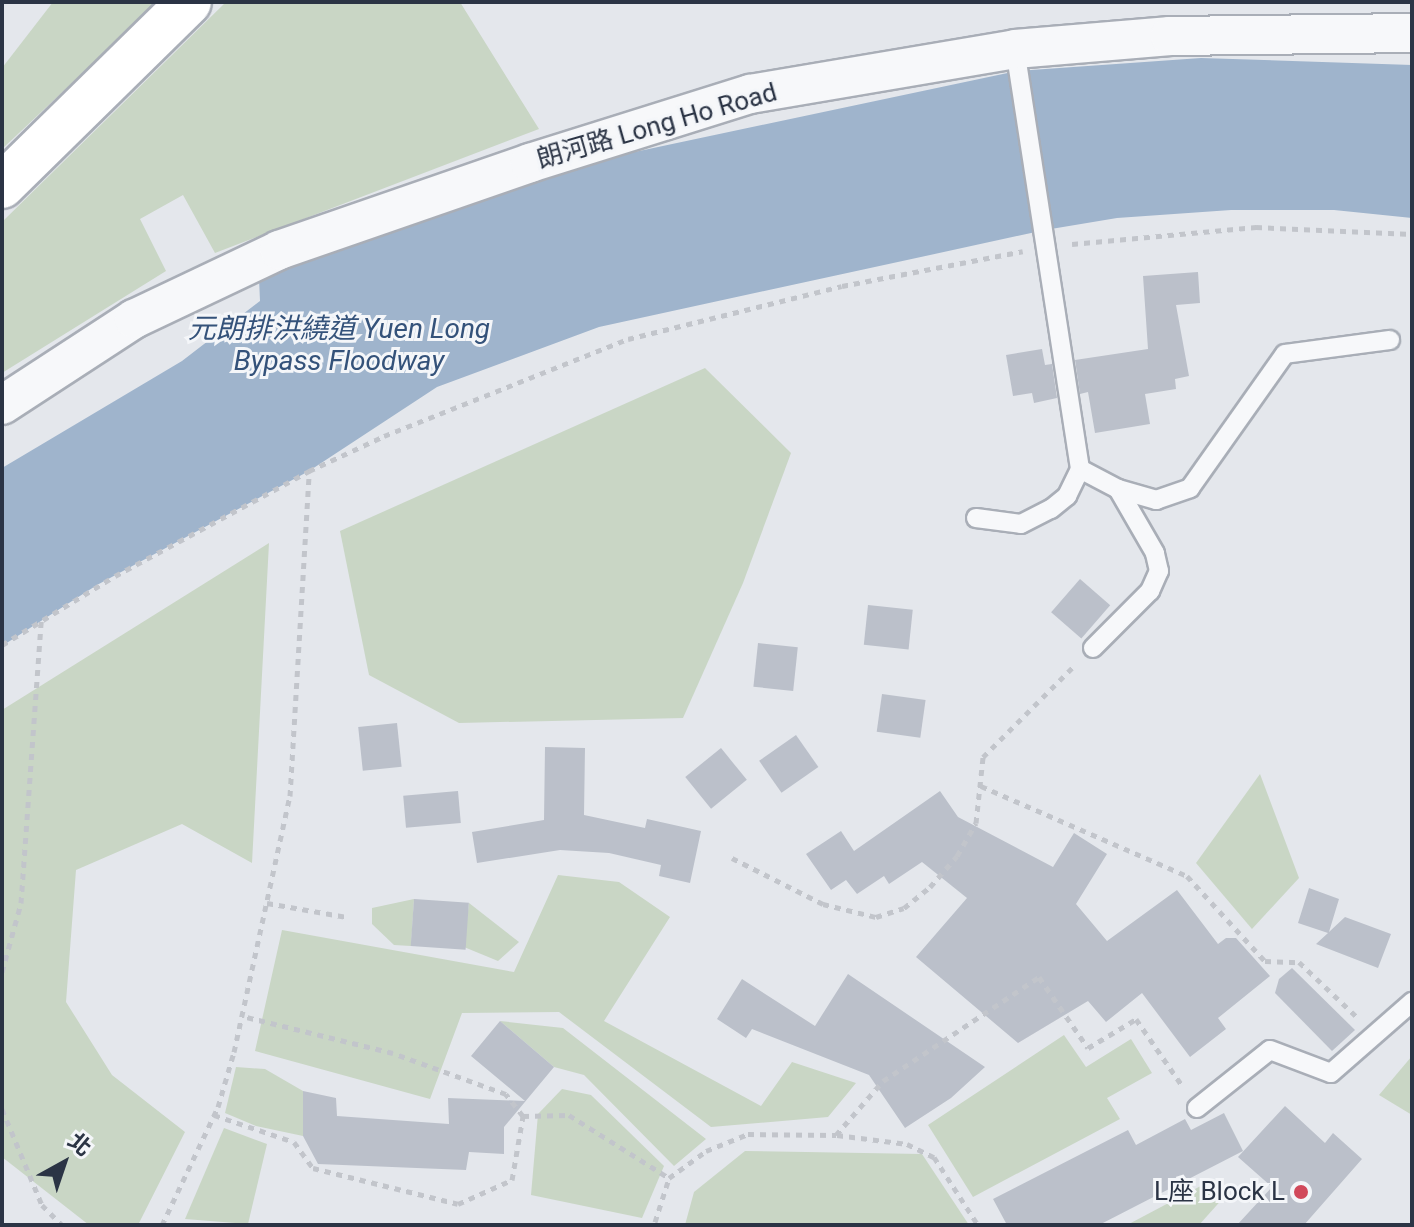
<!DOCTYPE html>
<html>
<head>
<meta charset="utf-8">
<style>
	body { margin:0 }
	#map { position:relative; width:1414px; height:1227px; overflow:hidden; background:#e4e7ec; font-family:Roboto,"Noto Sans TC",sans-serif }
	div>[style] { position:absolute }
	.green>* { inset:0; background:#c9d6c5 }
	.water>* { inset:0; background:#9fb4cc }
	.building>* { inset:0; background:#bbc0ca; transform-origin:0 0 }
	.path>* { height:5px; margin-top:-2.5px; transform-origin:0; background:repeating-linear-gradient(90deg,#c2c5cb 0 6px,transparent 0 12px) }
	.roads { filter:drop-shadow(2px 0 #a9aeb7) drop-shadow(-2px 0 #a9aeb7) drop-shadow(0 2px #a9aeb7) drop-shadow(0 -2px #a9aeb7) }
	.service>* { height:18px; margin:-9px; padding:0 9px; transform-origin:9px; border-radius:9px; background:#f7f8fa }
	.minor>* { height:38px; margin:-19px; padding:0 19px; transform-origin:19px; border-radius:19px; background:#f7f8fa }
	.primary>* { height:44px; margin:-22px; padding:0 22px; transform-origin:22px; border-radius:22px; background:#fff }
	.dots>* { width:22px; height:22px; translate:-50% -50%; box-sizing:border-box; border:4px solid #f4f6f9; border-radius:50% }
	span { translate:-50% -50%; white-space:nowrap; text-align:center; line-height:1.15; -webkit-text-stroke:6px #f4f6f9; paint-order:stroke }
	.street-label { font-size:26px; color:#2b3445 }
	.poi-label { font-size:26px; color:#2b3445 }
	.right { translate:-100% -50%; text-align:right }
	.water-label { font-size:28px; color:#34527a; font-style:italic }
	.frame { position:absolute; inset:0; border:4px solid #2b3445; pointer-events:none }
	.north { position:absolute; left:24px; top:1123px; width:80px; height:80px; -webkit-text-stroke:6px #f4f6f9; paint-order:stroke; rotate:40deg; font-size:22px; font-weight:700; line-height:32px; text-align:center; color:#2b3445 }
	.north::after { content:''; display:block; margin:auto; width:28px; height:36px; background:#2b3445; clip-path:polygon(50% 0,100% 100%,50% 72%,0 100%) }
</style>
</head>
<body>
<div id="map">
	<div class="green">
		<div style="clip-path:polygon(53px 2px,158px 2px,2px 149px,2px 68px)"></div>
		<div style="clip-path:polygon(226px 2px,460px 2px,539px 129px,215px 253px,183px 195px,140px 219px,166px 271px,2px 373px,2px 222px)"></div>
		<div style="clip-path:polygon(705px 368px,791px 453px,743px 583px,683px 718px,459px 723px,369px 675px,340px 531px)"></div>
		<div style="clip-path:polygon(269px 543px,252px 863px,182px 824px,76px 870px,66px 1002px,112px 1075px,185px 1132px,138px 1225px,89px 1225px,2px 1157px,2px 710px)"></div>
		<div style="clip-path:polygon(1260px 774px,1299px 878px,1252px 929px,1196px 863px)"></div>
		<div style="clip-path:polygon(558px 875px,619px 882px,670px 917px,604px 1021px,761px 1106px,792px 1062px,856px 1083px,828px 1117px,711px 1127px,559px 1012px,462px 1013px,430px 1099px,255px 1051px,282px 930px,514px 972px)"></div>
		<div style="clip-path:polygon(414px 899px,411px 946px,394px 945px,372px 924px,372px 908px)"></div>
		<div style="clip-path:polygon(469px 903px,519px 942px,498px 961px,464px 947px)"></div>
		<div style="clip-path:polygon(500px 1021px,563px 1028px,706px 1139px,674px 1166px,584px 1075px,554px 1067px)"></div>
		<div style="clip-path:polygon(1064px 1035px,1086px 1067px,1131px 1039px,1152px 1073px,1107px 1098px,1120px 1119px,973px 1197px,928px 1125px)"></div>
		<div style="clip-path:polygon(1412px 1056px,1412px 1115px,1379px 1095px)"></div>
		<div style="clip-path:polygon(236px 1067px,265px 1069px,303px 1091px,303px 1136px,256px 1126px,225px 1113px)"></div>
		<div style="clip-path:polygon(562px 1089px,591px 1095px,664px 1166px,642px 1218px,531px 1195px,538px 1114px)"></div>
		<div style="clip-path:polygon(224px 1128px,267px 1144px,248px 1224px,185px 1219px)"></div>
		<div style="clip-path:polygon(745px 1151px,922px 1154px,969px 1225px,685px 1225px,694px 1192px)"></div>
		<div style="clip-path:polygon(1212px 1180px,1225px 1196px,1199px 1225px,1127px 1225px)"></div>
	</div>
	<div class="water">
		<div style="clip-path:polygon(1201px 58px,1412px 65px,1412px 218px,1334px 210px,1231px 210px,1117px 218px,1045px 230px,599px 327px,437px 387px,309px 471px,97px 585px,2px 646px,2px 468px,182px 361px,260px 301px,259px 278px,611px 157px,1017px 71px)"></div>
	</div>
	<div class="building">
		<div style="clip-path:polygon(1198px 272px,1200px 303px,1176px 305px,1189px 376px,1175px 379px,1176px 389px,1145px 394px,1150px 424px,1095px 433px,1088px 392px,1080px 394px,1075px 360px,1148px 349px,1143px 276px)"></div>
		<div style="clip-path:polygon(1042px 349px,1045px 365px,1052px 364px,1057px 398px,1034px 403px,1032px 393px,1013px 396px,1006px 355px)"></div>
		<div style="left:1080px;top:579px;width:40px;height:44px;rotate:41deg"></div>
		<div style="left:868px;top:605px;width:45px;height:40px;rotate:6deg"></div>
		<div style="left:758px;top:643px;width:40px;height:44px;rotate:6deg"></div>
		<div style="left:882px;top:694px;width:44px;height:38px;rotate:8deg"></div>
		<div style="left:397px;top:723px;width:44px;height:39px;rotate:84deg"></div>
		<div style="left:796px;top:735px;width:39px;height:45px;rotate:55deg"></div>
		<div style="clip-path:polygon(545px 747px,585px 748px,584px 815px,645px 828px,647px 819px,701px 831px,690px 883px,659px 876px,661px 865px,609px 853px,560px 850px,477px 863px,472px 832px,544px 820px)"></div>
		<div style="left:721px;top:748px;width:41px;height:46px;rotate:51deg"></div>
		<div style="left:458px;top:791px;width:32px;height:55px;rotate:85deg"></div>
		<div style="clip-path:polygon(940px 791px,958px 817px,1053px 867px,1074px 833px,1107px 854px,1076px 904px,1107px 941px,1177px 890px,1218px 944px,1226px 938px,1236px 938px,1270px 976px,1218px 1018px,1226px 1029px,1190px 1057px,1142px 993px,1106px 1022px,1088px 1001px,1018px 1043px,916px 957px,967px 898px,922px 862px,889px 884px,884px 876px,857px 894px,846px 880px,831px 890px,806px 854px,841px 831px,854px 851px)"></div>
		<div style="clip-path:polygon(1309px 888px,1339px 899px,1329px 932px,1345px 917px,1391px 934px,1378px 968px,1316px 944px,1328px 933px,1298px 923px)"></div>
		<div style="left:414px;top:899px;width:55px;height:47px;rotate:4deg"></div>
		<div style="clip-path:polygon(1292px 968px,1355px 1030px,1332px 1051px,1275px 993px,1279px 979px)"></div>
		<div style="clip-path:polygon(848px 974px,985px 1067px,951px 1098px,905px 1128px,869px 1075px,752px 1029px,746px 1038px,717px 1019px,742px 979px,815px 1026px)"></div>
		<div style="clip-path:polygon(500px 1021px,554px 1067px,504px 1127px,504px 1154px,469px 1152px,466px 1170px,318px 1164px,303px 1136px,303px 1091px,336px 1098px,337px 1116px,449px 1124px,448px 1098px,525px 1101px,471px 1056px)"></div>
		<div style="clip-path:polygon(1285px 1106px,1325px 1143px,1333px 1133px,1362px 1159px,1304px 1225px,1237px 1225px,1272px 1187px,1238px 1157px)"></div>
		<div style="clip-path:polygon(1224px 1113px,1243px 1151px,1099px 1225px,1007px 1225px,993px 1199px,1128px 1130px,1136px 1145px,1185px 1119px,1191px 1130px)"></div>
	</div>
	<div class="path">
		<div style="left:1072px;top:244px;width:185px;rotate:-5.3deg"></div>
		<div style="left:1256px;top:227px;width:156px;rotate:2.6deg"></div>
		<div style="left:2px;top:645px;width:132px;rotate:-31.4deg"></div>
		<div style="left:115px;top:576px;width:221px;rotate:-28.4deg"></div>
		<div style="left:309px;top:471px;width:83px;rotate:-25deg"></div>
		<div style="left:384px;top:436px;width:263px;rotate:-21.7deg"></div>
		<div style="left:628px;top:339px;width:220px;rotate:-13.9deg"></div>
		<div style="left:842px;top:286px;width:184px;rotate:-10.9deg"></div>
		<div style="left:981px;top:786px;width:225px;rotate:23.6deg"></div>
		<div style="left:1187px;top:876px;width:115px;rotate:47.5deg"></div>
		<div style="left:1265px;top:961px;width:34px;rotate:2deg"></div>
		<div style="left:1299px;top:962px;width:81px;rotate:43.5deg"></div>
		<div style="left:732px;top:858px;width:102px;rotate:26.8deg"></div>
		<div style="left:823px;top:904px;width:55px;rotate:13.8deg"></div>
		<div style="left:876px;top:917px;width:29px;rotate:-18deg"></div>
		<div style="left:904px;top:908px;width:33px;rotate:-39deg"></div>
		<div style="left:930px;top:887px;width:41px;rotate:-48.9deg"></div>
		<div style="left:957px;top:856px;width:38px;rotate:-60deg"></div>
		<div style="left:976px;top:823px;width:66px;rotate:-83.9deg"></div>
		<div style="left:983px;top:757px;width:130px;rotate:-45deg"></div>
		<div style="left:267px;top:903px;width:81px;rotate:9.9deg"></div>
		<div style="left:2px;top:972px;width:72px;rotate:-74.6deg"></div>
		<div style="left:21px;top:903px;width:283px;rotate:-85.9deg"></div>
		<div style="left:2px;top:1109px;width:104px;rotate:67.4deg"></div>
		<div style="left:42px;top:1205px;width:28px;rotate:45deg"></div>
		<div style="left:214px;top:1115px;width:84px;rotate:18.6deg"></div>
		<div style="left:294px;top:1142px;width:32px;rotate:54deg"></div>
		<div style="left:313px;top:1168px;width:149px;rotate:13.9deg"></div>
		<div style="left:458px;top:1204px;width:59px;rotate:-24deg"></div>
		<div style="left:512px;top:1180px;width:65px;rotate:-80.2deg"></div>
		<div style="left:523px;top:1116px;width:28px;rotate:-128deg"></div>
		<div style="left:506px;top:1094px;width:120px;rotate:-160.1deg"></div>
		<div style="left:393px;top:1053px;width:155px;rotate:-166.2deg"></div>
		<div style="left:523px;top:1116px;width:46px;rotate:-1.2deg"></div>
		<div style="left:569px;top:1115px;width:118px;rotate:32.2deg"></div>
		<div style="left:837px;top:1135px;width:71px;rotate:7.3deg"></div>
		<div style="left:907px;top:1144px;width:30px;rotate:26deg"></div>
		<div style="left:934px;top:1157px;width:81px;rotate:57.1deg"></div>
		<div style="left:655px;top:1222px;width:46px;rotate:-72.3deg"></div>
		<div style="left:669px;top:1178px;width:46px;rotate:-36.1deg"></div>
		<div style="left:706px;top:1151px;width:45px;rotate:-22deg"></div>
		<div style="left:748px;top:1134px;width:88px;rotate:0.7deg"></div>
		<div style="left:836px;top:1135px;width:72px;rotate:-49deg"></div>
		<div style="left:883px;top:1081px;width:187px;rotate:-33.7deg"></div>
		<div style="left:1039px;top:977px;width:86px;rotate:55.4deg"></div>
		<div style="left:1088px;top:1048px;width:56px;rotate:-31.1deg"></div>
		<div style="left:1136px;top:1019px;width:83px;rotate:55.3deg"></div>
		<div style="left:162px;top:1225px;width:131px;rotate:-64.6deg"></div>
		<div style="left:218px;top:1107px;width:57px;rotate:-73.8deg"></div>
		<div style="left:234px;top:1052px;width:262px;rotate:-77.7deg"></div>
		<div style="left:290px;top:796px;width:325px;rotate:-86.6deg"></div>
	</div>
	<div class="roads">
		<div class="service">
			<div style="left:1015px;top:49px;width:425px;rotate:81.2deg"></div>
			<div style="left:1080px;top:469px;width:43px;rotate:27.8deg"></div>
			<div style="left:1118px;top:489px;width:40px;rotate:16deg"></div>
			<div style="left:1156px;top:500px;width:36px;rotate:-19deg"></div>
			<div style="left:1190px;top:488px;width:164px;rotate:-54.7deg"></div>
			<div style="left:1285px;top:354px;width:106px;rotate:-7.6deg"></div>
			<div style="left:976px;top:518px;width:45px;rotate:7.6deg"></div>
			<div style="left:1021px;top:524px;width:34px;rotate:-27deg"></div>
			<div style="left:1051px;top:509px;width:21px;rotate:-39deg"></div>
			<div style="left:1067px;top:496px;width:30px;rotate:-64deg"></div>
			<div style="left:1093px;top:648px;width:81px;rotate:-45deg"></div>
			<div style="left:1150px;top:591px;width:22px;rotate:-66deg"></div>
			<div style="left:1159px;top:571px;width:18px;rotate:-103deg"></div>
			<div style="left:1155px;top:553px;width:74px;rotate:-120deg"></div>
			<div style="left:1197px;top:1108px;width:93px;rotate:-38.5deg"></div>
			<div style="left:1270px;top:1050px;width:65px;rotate:20.7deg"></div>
			<div style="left:1331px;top:1073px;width:108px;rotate:-41.2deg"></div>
		</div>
		<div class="minor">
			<div style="left:2px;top:405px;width:158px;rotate:-33.1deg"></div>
			<div style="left:134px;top:319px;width:161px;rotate:-25.4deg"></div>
			<div style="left:279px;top:250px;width:266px;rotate:-19.1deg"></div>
			<div style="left:530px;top:163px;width:231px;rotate:-17.4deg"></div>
			<div style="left:750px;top:94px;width:269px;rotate:-9.6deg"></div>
			<div style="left:1015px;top:49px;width:156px;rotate:-4.8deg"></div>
			<div style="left:1170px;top:36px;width:242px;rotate:-0.7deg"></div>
		</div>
		<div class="primary">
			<div style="left:2px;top:186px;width:262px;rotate:-44.5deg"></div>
		</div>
	</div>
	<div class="dots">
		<div style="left:1301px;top:1192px;background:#d1495b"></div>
	</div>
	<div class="street-label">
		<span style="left:657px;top:126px;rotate:-16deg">朗河路 Long Ho Road</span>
	</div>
	<div class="poi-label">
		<span class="right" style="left:1285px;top:1192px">L座 Block L</span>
	</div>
	<div class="water-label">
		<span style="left:339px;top:345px">元朗排洪繞道 Yuen Long<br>Bypass Floodway</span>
	</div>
	<div class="frame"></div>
	<div class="north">北</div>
</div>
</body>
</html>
